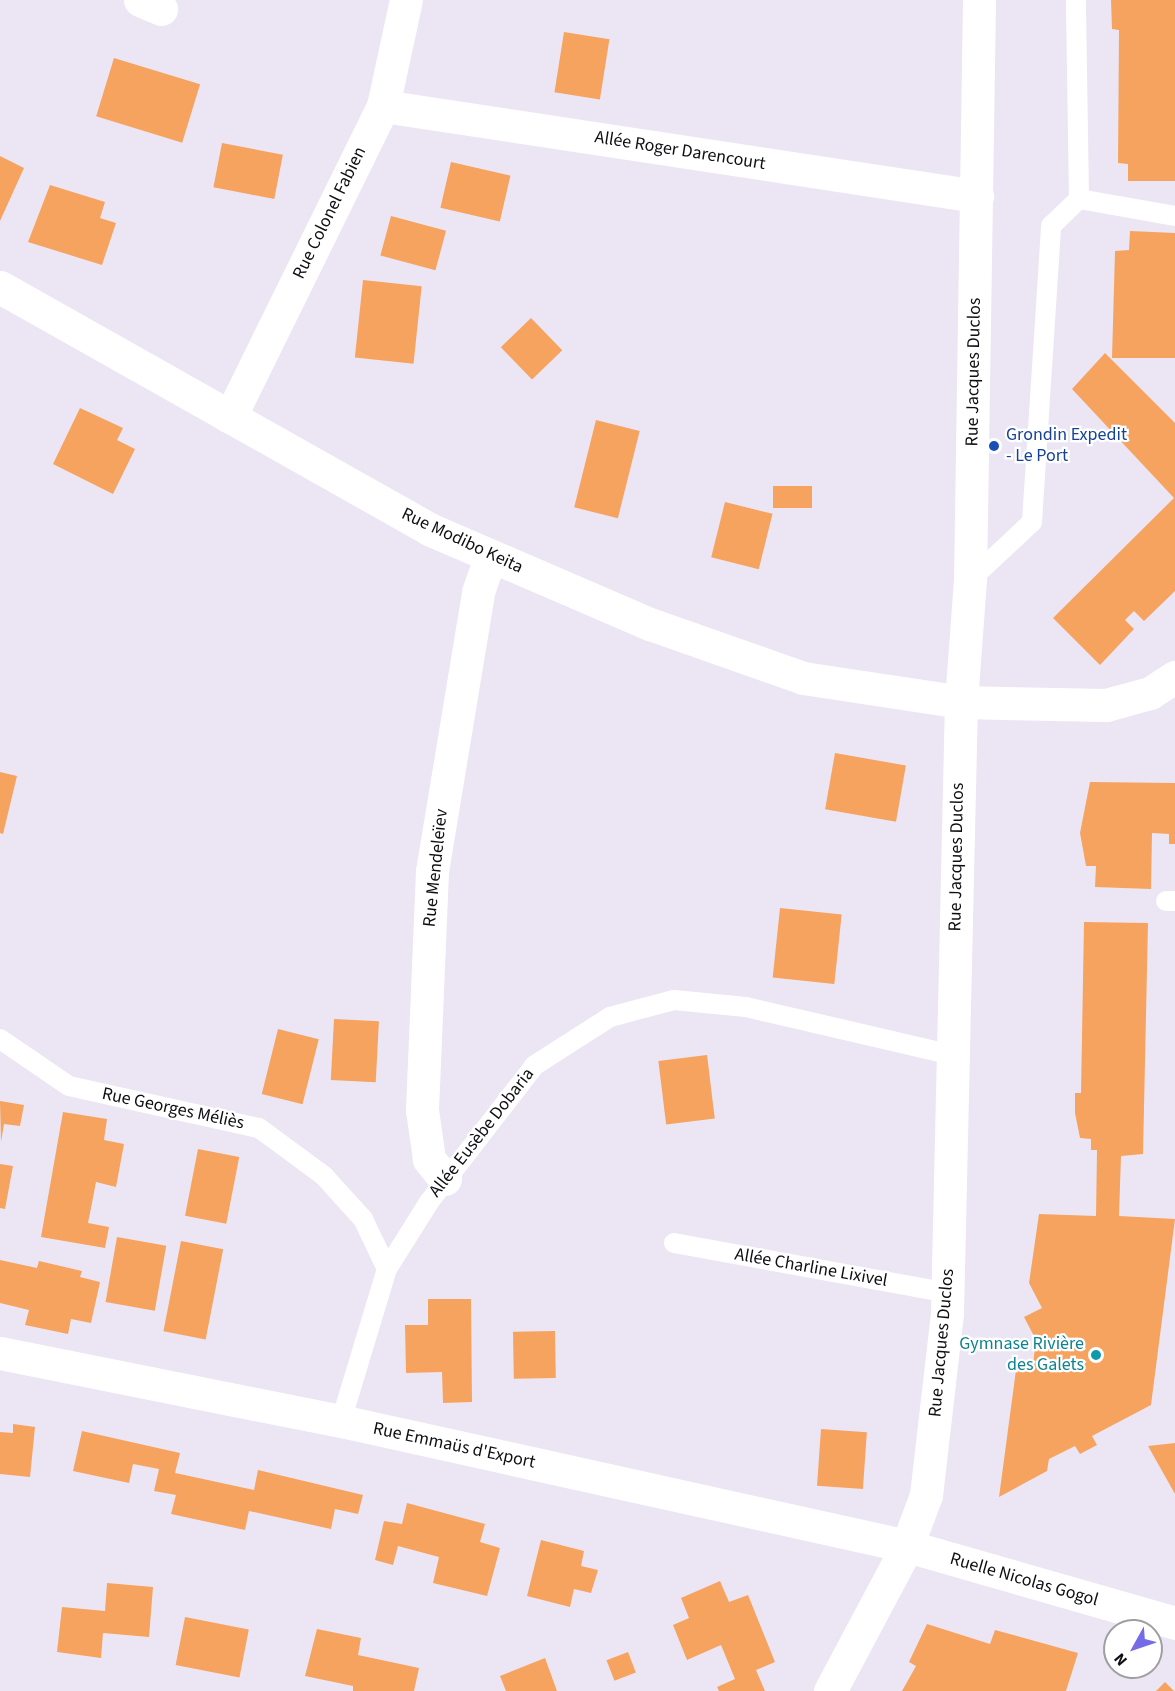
<!DOCTYPE html>
<html>
<head>
<meta charset="utf-8">
<style>
	body { margin:0 }
	#map { position:relative; width:1175px; height:1691px; overflow:hidden; background:#ece6f4; font-family:"Source Sans 3",sans-serif }
	div>[style] { position:absolute }
	.building>* { inset:0; background:#f6a360; transform-origin:0 0 }
	.lane>* { height:20px; margin:-10px; padding:0 10px; transform-origin:10px; border-radius:10px; background:#fff }
	.street>* { height:33px; margin:-16.5px; padding:0 16.5px; transform-origin:16.5px; border-radius:16.5px; background:#fff }
	.secondary>* { height:33px; margin:-16.5px; padding:0 16.5px; transform-origin:16.5px; border-radius:16.5px; background:#fff }
	.dots>* { width:16px; height:16px; translate:-50% -50%; box-sizing:border-box; border:3px solid #fff; border-radius:50% }
	span { translate:-50% -50%; white-space:nowrap; text-align:center; line-height:1.15; -webkit-text-stroke:4.5px #fff; paint-order:stroke }
	.street-label { font-size:18px; color:#100e12 }
	.transit-label { font-size:18px; color:#164399 }
	.left { translate:0 -50%; text-align:left }
	.culture-label { font-size:18px; color:#0d838f }
	.right { translate:-100% -50%; text-align:right }
	.north { position:absolute; left:1103px; top:1619px; width:60px; height:60px; box-sizing:border-box; background:#fff; border:2px solid #9f9fa0; border-radius:50%; rotate:230deg; font-size:16px; font-weight:700; line-height:24px; text-align:center; color:#100e12 }
	.north::after { content:''; display:block; margin:auto; width:21px; height:27px; background:#766be6; clip-path:polygon(50% 0,100% 100%,50% 72%,0 100%) }
</style>
</head>
<body>
<div id="map">
	<div class="building">
		<div style="clip-path:polygon(1111px 0,1175px 0,1175px 181px,1128px 181px,1128px 164px,1118px 163px,1119px 30px,1112px 29px)"></div>
		<div style="left:564px;top:32px;width:46px;height:61px;rotate:9deg"></div>
		<div style="left:114px;top:58px;width:90px;height:61px;rotate:17deg"></div>
		<div style="left:222px;top:143px;width:62px;height:45px;rotate:11deg"></div>
		<div style="clip-path:polygon(0 156px,24px 168px,0 221px)"></div>
		<div style="left:451px;top:162px;width:61px;height:47px;rotate:13deg"></div>
		<div style="clip-path:polygon(50px 185px,105px 202px,100px 218px,116px 223px,102px 265px,28px 242px)"></div>
		<div style="left:391px;top:216px;width:57px;height:41px;rotate:15deg"></div>
		<div style="clip-path:polygon(1130px 231px,1175px 233px,1175px 358px,1112px 358px,1115px 251px,1129px 250px)"></div>
		<div style="left:363px;top:280px;width:59px;height:78px;rotate:6deg"></div>
		<div style="left:531px;top:318px;width:45px;height:42px;rotate:46deg"></div>
		<div style="clip-path:polygon(1105px 353px,1175px 423px,1175px 591px,1144px 621px,1134px 611px,1125px 620px,1134px 629px,1100px 665px,1053px 618px,1174px 498px,1072px 389px)"></div>
		<div style="clip-path:polygon(80px 408px,123px 428px,117px 440px,135px 449px,113px 494px,53px 464px)"></div>
		<div style="left:596px;top:420px;width:45px;height:90px;rotate:14deg"></div>
		<div style="left:773px;top:486px;width:39px;height:22px"></div>
		<div style="left:725px;top:502px;width:49px;height:57px;rotate:14deg"></div>
		<div style="left:835px;top:753px;width:72px;height:57px;rotate:10deg"></div>
		<div style="clip-path:polygon(0 772px,17px 776px,3px 834px,0 833px)"></div>
		<div style="clip-path:polygon(1090px 782px,1175px 783px,1175px 844px,1169px 844px,1169px 834px,1152px 833px,1151px 889px,1095px 887px,1096px 866px,1086px 866px,1080px 833px)"></div>
		<div style="left:780px;top:908px;width:62px;height:70px;rotate:6deg"></div>
		<div style="clip-path:polygon(1084px 922px,1148px 923px,1143px 1154px,1121px 1156px,1119px 1216px,1175px 1219px,1151px 1405px,1092px 1436px,1097px 1445px,1080px 1454px,1075px 1446px,1049px 1459px,1047px 1471px,999px 1497px,1016px 1370px,1032px 1372px,1036px 1340px,1024px 1317px,1042px 1308px,1029px 1283px,1039px 1214px,1096px 1216px,1097px 1150px,1091px 1150px,1091px 1139px,1080px 1138px,1075px 1113px,1075px 1093px,1081px 1093px)"></div>
		<div style="left:334px;top:1019px;width:45px;height:61px;rotate:3deg"></div>
		<div style="left:278px;top:1029px;width:42px;height:67px;rotate:14deg"></div>
		<div style="left:707px;top:1055px;width:64px;height:49px;rotate:83deg"></div>
		<div style="clip-path:polygon(0 1101px,24px 1105px,20px 1126px,4px 1124px,1px 1142px)"></div>
		<div style="clip-path:polygon(63px 1112px,107px 1119px,104px 1140px,124px 1144px,116px 1187px,96px 1182px,92px 1203px,88px 1223px,109px 1227px,105px 1248px,41px 1237px)"></div>
		<div style="left:198px;top:1149px;width:42px;height:68px;rotate:11deg"></div>
		<div style="clip-path:polygon(0 1164px,13px 1166px,5px 1209px,0 1208px)"></div>
		<div style="left:117px;top:1237px;width:50px;height:66px;rotate:10deg"></div>
		<div style="left:181px;top:1241px;width:43px;height:92px;rotate:11deg"></div>
		<div style="clip-path:polygon(0 1260px,37px 1268px,39px 1261px,82px 1271px,80px 1277px,100px 1282px,91px 1323px,71px 1319px,68px 1334px,25px 1325px,29px 1310px,0 1303px)"></div>
		<div style="clip-path:polygon(428px 1299px,471px 1299px,472px 1402px,443px 1403px,442px 1372px,406px 1373px,405px 1325px,428px 1325px)"></div>
		<div style="left:555px;top:1331px;width:47px;height:42px;rotate:89deg"></div>
		<div style="clip-path:polygon(13px 1424px,35px 1427px,30px 1477px,0 1474px,0 1432px,13px 1433px)"></div>
		<div style="left:821px;top:1429px;width:46px;height:57px;rotate:4deg"></div>
		<div style="clip-path:polygon(82px 1431px,180px 1453px,175px 1473px,180px 1474px,254px 1490px,258px 1470px,363px 1495px,358px 1514px,335px 1509px,331px 1529px,249px 1511px,245px 1530px,171px 1514px,176px 1495px,154px 1491px,159px 1469px,133px 1464px,129px 1483px,73px 1471px)"></div>
		<div style="clip-path:polygon(1175px 1443px,1175px 1494px,1148px 1446px)"></div>
		<div style="clip-path:polygon(407px 1503px,485px 1524px,480px 1542px,500px 1548px,487px 1596px,433px 1583px,439px 1557px,398px 1546px,393px 1565px,375px 1560px,384px 1521px,402px 1524px)"></div>
		<div style="clip-path:polygon(541px 1540px,584px 1551px,581px 1566px,598px 1570px,591px 1593px,574px 1589px,570px 1607px,527px 1596px)"></div>
		<div style="clip-path:polygon(720px 1581px,729px 1602px,748px 1595px,775px 1662px,756px 1670px,765px 1691px,719px 1691px,717px 1687px,735px 1679px,721px 1645px,687px 1660px,673px 1625px,689px 1618px,681px 1598px)"></div>
		<div style="clip-path:polygon(107px 1583px,153px 1587px,149px 1637px,103px 1633px,101px 1658px,57px 1652px,62px 1607px,105px 1611px)"></div>
		<div style="left:185px;top:1617px;width:65px;height:49px;rotate:11deg"></div>
		<div style="clip-path:polygon(927px 1624px,990px 1644px,995px 1630px,1078px 1653px,1066px 1691px,902px 1691px,916px 1666px,909px 1662px)"></div>
		<div style="clip-path:polygon(317px 1629px,361px 1638px,358px 1655px,419px 1668px,414px 1691px,353px 1691px,353px 1686px,305px 1676px)"></div>
		<div style="left:628px;top:1652px;width:22px;height:23px;rotate:69deg"></div>
		<div style="clip-path:polygon(545px 1658px,557px 1691px,506px 1691px,500px 1676px)"></div>
		<div style="clip-path:polygon(1165px 1682px,1174px 1691px,1156px 1691px)"></div>
	</div>
	<div class="lane">
		<div style="left:1079px;top:199px;width:97px;rotate:10deg"></div>
		<div style="left:970px;top:580px;width:85px;rotate:-43.1deg"></div>
		<div style="left:1032px;top:522px;width:297px;rotate:-86.3deg"></div>
		<div style="left:1051px;top:226px;width:39px;rotate:-44deg"></div>
		<div style="left:1079px;top:199px;width:199px;rotate:-90.9deg"></div>
		<div style="left:1166px;top:901px;width:9px"></div>
		<div style="left:0;top:1039px;width:83px;rotate:34.3deg"></div>
		<div style="left:69px;top:1086px;width:195px;rotate:12.5deg"></div>
		<div style="left:259px;top:1128px;width:81px;rotate:36.4deg"></div>
		<div style="left:324px;top:1176px;width:58px;rotate:47.8deg"></div>
		<div style="left:363px;top:1219px;width:55px;rotate:64.4deg"></div>
		<div style="left:674px;top:1243px;width:279px;rotate:10.3deg"></div>
		<div style="left:341px;top:1421px;width:159px;rotate:-73.2deg"></div>
		<div style="left:387px;top:1269px;width:79px;rotate:-57.9deg"></div>
		<div style="left:429px;top:1202px;width:173px;rotate:-52.3deg"></div>
		<div style="left:535px;top:1065px;width:89px;rotate:-32.6deg"></div>
		<div style="left:610px;top:1017px;width:66px;rotate:-14.9deg"></div>
		<div style="left:674px;top:1000px;width:72px;rotate:5.6deg"></div>
		<div style="left:746px;top:1007px;width:212px;rotate:13.1deg"></div>
	</div>
	<div class="street">
		<div style="left:140px;top:0;width:23px;rotate:23deg"></div>
		<div style="left:383px;top:106px;width:601px;rotate:8.62deg"></div>
		<div style="left:0;top:287px;width:493px;rotate:29.4deg"></div>
		<div style="left:429px;top:529px;width:241px;rotate:23.3deg"></div>
		<div style="left:650px;top:624px;width:162px;rotate:19.4deg"></div>
		<div style="left:803px;top:678px;width:160px;rotate:8.6deg"></div>
		<div style="left:961px;top:702px;width:145px;rotate:1.2deg"></div>
		<div style="left:1106px;top:705px;width:46px;rotate:-15.3deg"></div>
		<div style="left:1150px;top:693px;width:30px;rotate:-33deg"></div>
		<div style="left:230px;top:417px;width:347px;rotate:-63.8deg"></div>
		<div style="left:383px;top:106px;width:108px;rotate:-77.8deg"></div>
		<div style="left:445px;top:1179px;width:26px;rotate:-129deg"></div>
		<div style="left:429px;top:1159px;width:49px;rotate:-98.1deg"></div>
		<div style="left:422px;top:1110px;width:239px;rotate:-87.6deg"></div>
		<div style="left:432px;top:871px;width:283px;rotate:-80.6deg"></div>
		<div style="left:478px;top:592px;width:37px;rotate:-71deg"></div>
		<div style="left:0;top:1353px;width:348px;rotate:11.3deg"></div>
		<div style="left:341px;top:1421px;width:580px;rotate:12.45deg"></div>
		<div style="left:907px;top:1546px;width:279px;rotate:16deg"></div>
	</div>
	<div class="secondary">
		<div style="left:830px;top:1691px;width:164px;rotate:-62deg"></div>
		<div style="left:907px;top:1546px;width:54px;rotate:-69.6deg"></div>
		<div style="left:926px;top:1495px;width:183px;rotate:-83.4deg"></div>
		<div style="left:947px;top:1313px;width:611px;rotate:-88.69deg"></div>
		<div style="left:961px;top:702px;width:122px;rotate:-85.8deg"></div>
		<div style="left:970px;top:580px;width:580px;rotate:-89.11deg"></div>
	</div>
	<div class="dots">
		<div style="left:994px;top:446px;background:#1a4fb4"></div>
		<div style="left:1096px;top:1355px;background:#0f9aa8"></div>
	</div>
	<div class="street-label">
		<span style="left:680px;top:151px;rotate:9deg">Allée Roger Darencourt</span>
		<span style="left:330px;top:213px;rotate:-64deg">Rue Colonel Fabien</span>
		<span style="left:974px;top:372px;rotate:-89deg">Rue Jacques Duclos</span>
		<span style="left:462px;top:541px;rotate:25deg">Rue Modibo Keita</span>
		<span style="left:957px;top:857px;rotate:-89deg">Rue Jacques Duclos</span>
		<span style="left:436px;top:868px;rotate:-84deg">Rue Mendeleïev</span>
		<span style="left:173px;top:1109px;rotate:12deg">Rue Georges Méliès</span>
		<span style="left:482px;top:1133px;rotate:-52deg">Allée Eusèbe Dobaria</span>
		<span style="left:811px;top:1268px;rotate:10deg">Allée Charline Lixivel</span>
		<span style="left:942px;top:1343px;rotate:-85deg">Rue Jacques Duclos</span>
		<span style="left:454px;top:1446px;rotate:12deg">Rue Emmaüs d'Export</span>
		<span style="left:1024px;top:1580px;rotate:16deg">Ruelle Nicolas Gogol</span>
	</div>
	<div class="transit-label">
		<span class="left" style="left:1006px;top:446px">Grondin Expedit<br>- Le Port</span>
	</div>
	<div class="culture-label">
		<span class="right" style="left:1084px;top:1355px">Gymnase Rivière<br>des Galets</span>
	</div>
	<div class="north">N</div>
</div>
</body>
</html>
